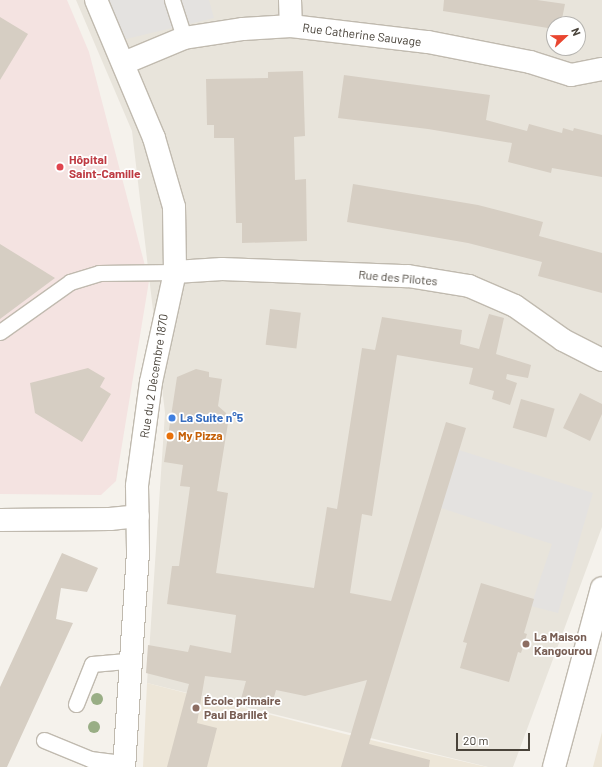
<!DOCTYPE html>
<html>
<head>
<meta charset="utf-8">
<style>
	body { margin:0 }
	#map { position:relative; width:602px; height:767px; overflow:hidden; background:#f5f2ec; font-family:Barlow,sans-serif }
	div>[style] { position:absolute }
	.residential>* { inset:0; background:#e8e4db }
	.education>* { inset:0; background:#ede6d8 }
	.medical>* { inset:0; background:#f4e3e1 }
	.parking>* { inset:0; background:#e4e2e0 }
	.building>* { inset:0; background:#d6cec3; transform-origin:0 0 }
	.roads { filter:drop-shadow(1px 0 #c0baaf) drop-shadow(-1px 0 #c0baaf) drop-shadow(0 1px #c0baaf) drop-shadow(0 -1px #c0baaf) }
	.lane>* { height:15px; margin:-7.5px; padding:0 7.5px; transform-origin:7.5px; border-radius:7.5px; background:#fff }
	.street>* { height:22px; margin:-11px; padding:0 11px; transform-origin:11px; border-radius:11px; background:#fff }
	.trees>* { width:12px; height:12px; margin:-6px; border-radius:50%; background:#99ae85 }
	.dots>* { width:11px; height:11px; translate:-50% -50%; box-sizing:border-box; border:2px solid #fff; border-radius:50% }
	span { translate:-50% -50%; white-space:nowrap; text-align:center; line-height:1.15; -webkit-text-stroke:3.5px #fff; paint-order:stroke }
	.street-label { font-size:12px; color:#49433a }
	.health-label { font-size:12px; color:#be3a42; font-weight:700 }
	.left { translate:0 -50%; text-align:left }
	.shop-label { font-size:12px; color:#366cbe; font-weight:700 }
	.food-label { font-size:12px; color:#c56008; font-weight:700 }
	.education-label { font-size:12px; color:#785e54; font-weight:700 }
	.north { position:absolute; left:546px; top:16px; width:40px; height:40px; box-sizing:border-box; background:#fff; border:1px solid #b6b4b0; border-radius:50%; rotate:68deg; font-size:11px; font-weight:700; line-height:16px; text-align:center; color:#49433a }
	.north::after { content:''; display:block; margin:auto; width:14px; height:18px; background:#e94630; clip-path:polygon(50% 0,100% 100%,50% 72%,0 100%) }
	.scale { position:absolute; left:456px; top:733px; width:74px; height:18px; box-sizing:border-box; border:2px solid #49433a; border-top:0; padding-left:5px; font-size:12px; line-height:14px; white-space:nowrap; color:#49433a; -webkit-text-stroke:3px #fff; paint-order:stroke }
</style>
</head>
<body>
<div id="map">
	<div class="residential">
		<div style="clip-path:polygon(evenodd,76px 0,602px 0,602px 527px,513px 767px,488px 767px,147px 683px,165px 413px,132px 131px,76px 0,554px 24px,578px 24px,578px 48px,554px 48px,554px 24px)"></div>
	</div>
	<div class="education">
		<div style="clip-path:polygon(147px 683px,345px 734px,487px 767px,143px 767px)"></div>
		<div style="clip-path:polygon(602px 732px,602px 767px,593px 767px)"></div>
	</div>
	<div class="medical">
		<div style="clip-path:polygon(0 0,67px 0,89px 52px,149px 281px,116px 481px,101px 495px,0 494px)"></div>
	</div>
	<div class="parking">
		<div style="clip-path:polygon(106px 0,209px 0,214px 18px,126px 39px)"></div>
		<div style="clip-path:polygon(459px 450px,593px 493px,558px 613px,531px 606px,552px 544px,441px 508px)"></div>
	</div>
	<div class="building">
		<div style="clip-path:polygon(444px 0,537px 0,565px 4px,561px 24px,554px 24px,554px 29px,443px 11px)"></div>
		<div style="clip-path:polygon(0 17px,28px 34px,0 80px)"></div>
		<div style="clip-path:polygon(303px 71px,305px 136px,294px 137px,295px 180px,306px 179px,307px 241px,242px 243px,242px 223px,236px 223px,234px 138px,214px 138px,214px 125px,207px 125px,206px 79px,268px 78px,268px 72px)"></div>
		<div style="clip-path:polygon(344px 75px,490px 95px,486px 120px,527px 131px,529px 124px,562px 133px,563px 128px,573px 131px,574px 128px,602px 135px,602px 177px,552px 168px,551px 173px,508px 162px,512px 143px,428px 129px,338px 118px)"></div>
		<div style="clip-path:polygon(353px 184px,478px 205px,543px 222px,539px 236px,602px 253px,602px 293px,538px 276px,542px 262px,468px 243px,347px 222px)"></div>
		<div style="clip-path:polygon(0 244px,55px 278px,0 319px)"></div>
		<div style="left:270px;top:309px;width:31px;height:36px;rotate:7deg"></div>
		<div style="clip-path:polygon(489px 314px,504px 318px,496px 354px,531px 365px,528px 378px,507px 374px,506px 379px,517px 383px,510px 405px,492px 399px,494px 391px,469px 384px,473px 368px,397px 355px,372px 516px,362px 514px,350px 593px,391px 601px,446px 422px,466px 428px,369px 744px,430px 760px,429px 767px,341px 767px,367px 680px,305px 696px,276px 690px,271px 708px,241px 699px,246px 681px,205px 676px,197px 723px,217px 728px,207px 767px,167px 767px,189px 684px,146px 673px,148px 645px,188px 652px,190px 645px,231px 653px,236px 615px,167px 604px,172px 566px,179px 566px,190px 487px,180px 486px,183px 465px,164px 462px,177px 377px,196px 369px,209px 372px,209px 377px,222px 379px,218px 406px,226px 413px,228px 423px,217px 491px,228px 493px,216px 573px,314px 588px,327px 507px,337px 509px,362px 348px,375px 350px,382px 317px,462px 330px,460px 344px,479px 349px)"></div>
		<div style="clip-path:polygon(88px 368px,105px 378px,100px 387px,111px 394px,82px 442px,35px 413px,30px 383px)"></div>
		<div style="clip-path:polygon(580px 393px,602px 404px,602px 414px,590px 441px,563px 428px)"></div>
		<div style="left:521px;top:399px;width:35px;height:30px;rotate:16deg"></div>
		<div style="clip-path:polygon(62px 553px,98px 568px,87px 592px,61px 588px,56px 619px,73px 623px,7px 767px,0 767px,0 687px)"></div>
		<div style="clip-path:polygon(481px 583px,534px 599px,524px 633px,527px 634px,521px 653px,518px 652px,509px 682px,460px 668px,467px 643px,463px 642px)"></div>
	</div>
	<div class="roads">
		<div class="lane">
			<div style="left:172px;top:0;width:40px;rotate:72deg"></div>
			<div style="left:0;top:332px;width:86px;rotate:-35.5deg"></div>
			<div style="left:70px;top:282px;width:30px;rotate:-17deg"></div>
			<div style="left:99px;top:273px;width:76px;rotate:-0.8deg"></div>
			<div style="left:76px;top:704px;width:43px;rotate:-68.2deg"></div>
			<div style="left:92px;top:664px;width:37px;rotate:-5deg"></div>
			<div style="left:44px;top:740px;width:50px;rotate:22.4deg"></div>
			<div style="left:90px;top:759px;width:34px;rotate:7deg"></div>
		</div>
		<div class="street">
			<div style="left:96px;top:0;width:150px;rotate:67.2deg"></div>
			<div style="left:154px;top:138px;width:72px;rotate:73.8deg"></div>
			<div style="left:174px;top:207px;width:65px;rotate:89.1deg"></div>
			<div style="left:175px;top:272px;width:113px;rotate:102.3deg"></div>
			<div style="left:151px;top:382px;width:105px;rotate:97.7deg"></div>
			<div style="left:137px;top:486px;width:66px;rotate:89.1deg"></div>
			<div style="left:138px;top:552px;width:215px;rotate:93.7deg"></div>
			<div style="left:290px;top:0;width:26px;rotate:88deg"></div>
			<div style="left:124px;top:63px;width:65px;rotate:-22.6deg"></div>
			<div style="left:184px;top:38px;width:60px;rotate:-8.7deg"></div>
			<div style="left:243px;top:29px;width:48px;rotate:-3.6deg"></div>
			<div style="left:291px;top:26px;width:138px;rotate:6.7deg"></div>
			<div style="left:428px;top:42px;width:104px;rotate:11.1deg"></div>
			<div style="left:530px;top:62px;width:43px;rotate:17.6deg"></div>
			<div style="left:571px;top:75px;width:32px;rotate:-11deg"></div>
			<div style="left:175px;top:272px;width:47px;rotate:-3.7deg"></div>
			<div style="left:222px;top:269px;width:186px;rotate:2.2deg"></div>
			<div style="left:408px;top:276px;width:62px;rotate:9.3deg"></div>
			<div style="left:469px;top:286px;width:50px;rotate:23.5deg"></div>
			<div style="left:515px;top:306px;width:59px;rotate:35.3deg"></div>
			<div style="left:563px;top:340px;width:44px;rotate:27.1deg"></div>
			<div style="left:0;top:520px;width:110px;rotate:-0.5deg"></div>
			<div style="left:110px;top:519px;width:28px;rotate:-6deg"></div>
			<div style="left:554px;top:767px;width:185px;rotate:-75deg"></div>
		</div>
	</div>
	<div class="trees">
		<div style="left:97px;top:699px"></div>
		<div style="left:94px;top:727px"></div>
	</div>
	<div class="dots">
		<div style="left:60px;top:167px;background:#e0444e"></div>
		<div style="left:172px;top:418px;background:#3f7fe0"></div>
		<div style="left:170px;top:436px;background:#e8710a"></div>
		<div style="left:526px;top:644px;background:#8d6e63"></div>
		<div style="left:196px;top:708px;background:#8d6e63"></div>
	</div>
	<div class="street-label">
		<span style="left:362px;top:35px;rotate:7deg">Rue Catherine Sauvage</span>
		<span style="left:398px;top:278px;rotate:5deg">Rue des Pilotes</span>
		<span style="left:154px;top:376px;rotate:-81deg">Rue du 2 Décembre 1870</span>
	</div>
	<div class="health-label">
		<span class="left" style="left:69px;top:167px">Hôpital<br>Saint-Camille</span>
	</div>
	<div class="shop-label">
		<span class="left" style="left:180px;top:418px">La Suite n°5</span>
	</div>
	<div class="food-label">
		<span class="left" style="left:178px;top:436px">My Pizza</span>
	</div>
	<div class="education-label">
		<span class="left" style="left:534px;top:644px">La Maison<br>Kangourou</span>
		<span class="left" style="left:204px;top:708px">École primaire<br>Paul Barillet</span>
	</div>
	<div class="north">N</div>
	<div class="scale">20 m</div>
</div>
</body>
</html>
